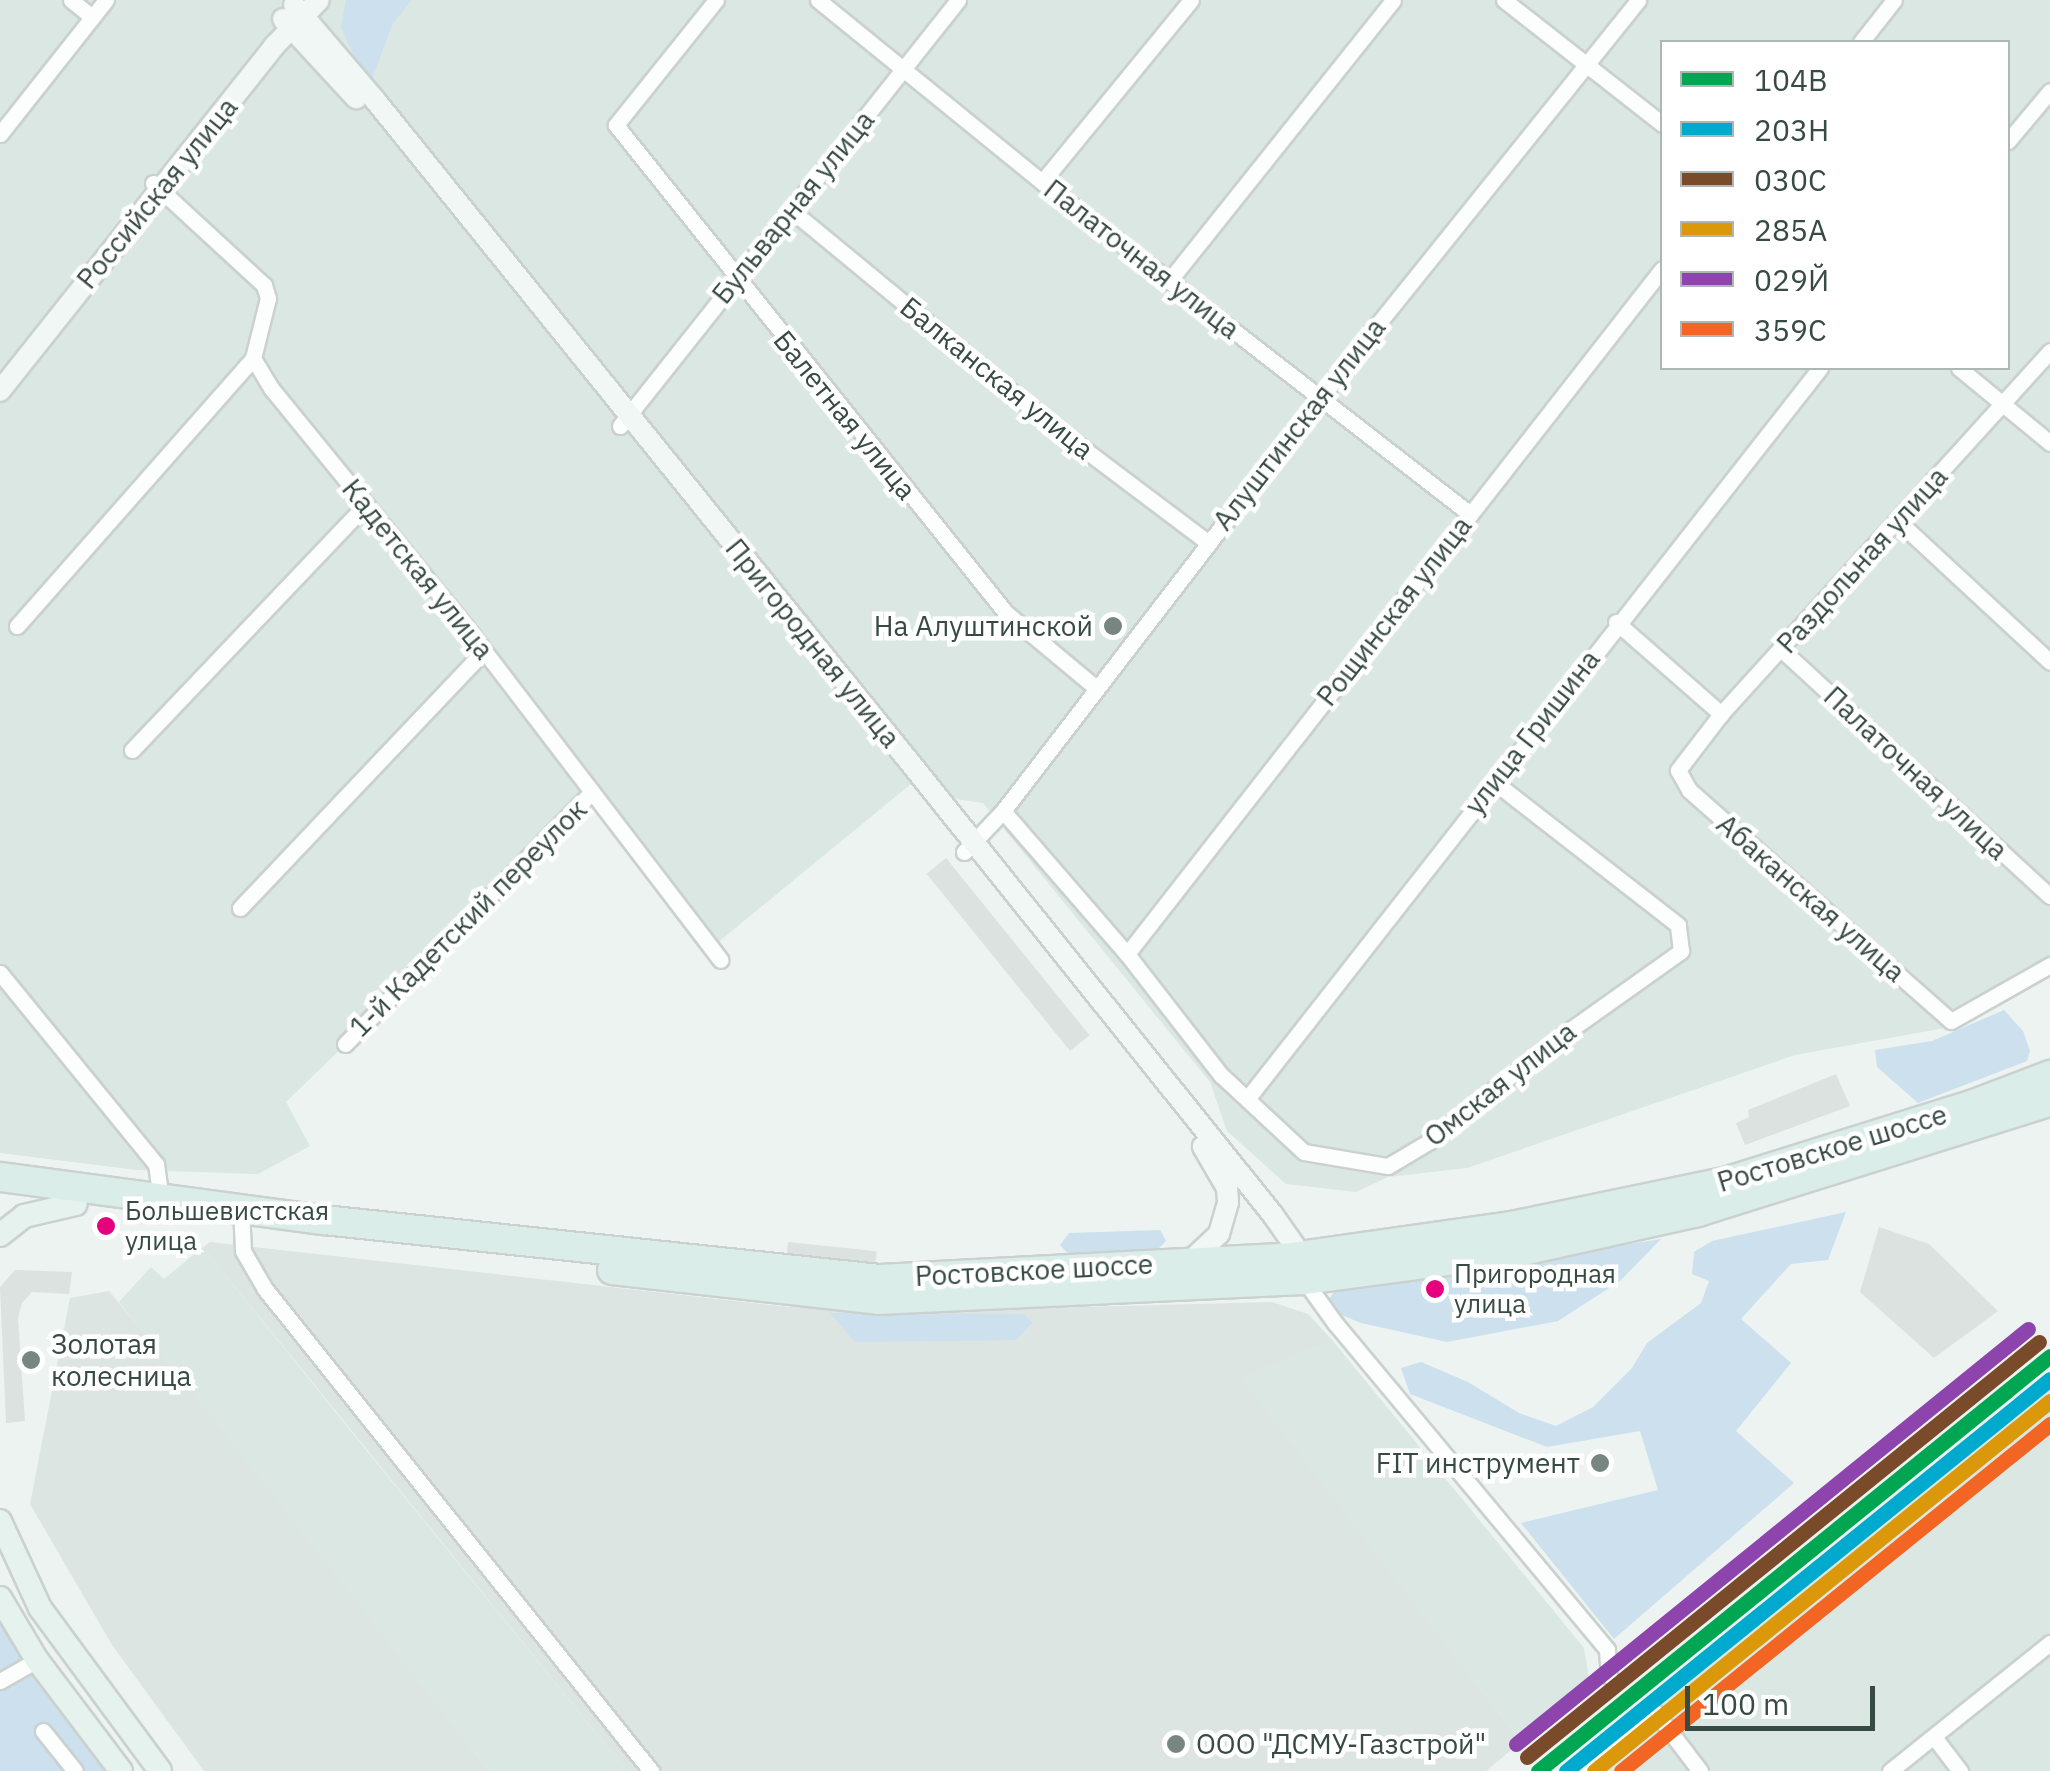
<!DOCTYPE html>
<html>
<head>
<meta charset="utf-8">
<style>
	body { margin:0 }
	#map { position:relative; width:2050px; height:1771px; overflow:hidden; background:#edf3f1; font-family:"IBM Plex Sans",sans-serif }
	div>[style] { position:absolute }
	.residential>* { inset:0; background:#dae7e3 }
	.industrial>* { inset:0; background:#dce5e1 }
	.green>* { inset:0; background:#cce0ee }
	.parking>* { inset:0; background:#dce2e0; transform-origin:0 0 }
	.roads { filter:drop-shadow(2px 0 #cad1cf) drop-shadow(-2px 0 #cad1cf) drop-shadow(0 2px #cad1cf) drop-shadow(0 -2px #cad1cf) }
	.street>* { height:15px; margin:-7.5px; padding:0 7.5px; transform-origin:7.5px; border-radius:7.5px; background:#fcfdfd }
	.secondary>* { height:20px; margin:-10px; padding:0 10px; transform-origin:10px; border-radius:10px; background:#f0f7f5 }
	.primary>* { height:22px; margin:-11px; padding:0 11px; transform-origin:11px; border-radius:11px; background:#e5f2ee }
	.highway>* { height:28px; margin:-14px; padding:0 14px; transform-origin:14px; border-radius:14px; background:#daede8 }
	.rail-1>* { height:15px; margin:-7.5px; padding:0 7.5px; transform-origin:7.5px; border-radius:7.5px; background:#00a651 }
	.rail-2>* { height:15px; margin:-7.5px; padding:0 7.5px; transform-origin:7.5px; border-radius:7.5px; background:#00a9ce }
	.rail-3>* { height:15px; margin:-7.5px; padding:0 7.5px; transform-origin:7.5px; border-radius:7.5px; background:#7a4b2a }
	.rail-4>* { height:15px; margin:-7.5px; padding:0 7.5px; transform-origin:7.5px; border-radius:7.5px; background:#da980a }
	.rail-5>* { height:15px; margin:-7.5px; padding:0 7.5px; transform-origin:7.5px; border-radius:7.5px; background:#8e44ad }
	.rail-6>* { height:15px; margin:-7.5px; padding:0 7.5px; transform-origin:7.5px; border-radius:7.5px; background:#f26522 }
	.dots>* { width:28px; height:28px; translate:-50% -50%; box-sizing:border-box; border:5px solid #fff; border-radius:50% }
	span { translate:-50% -50%; white-space:nowrap; text-align:center; line-height:1.15; -webkit-text-stroke:9px #fff; paint-order:stroke }
	.bus-label { font-size:26px; color:#374b43 }
	.left { translate:0 -50%; text-align:left }
	.street-label { font-size:28px; color:#374b43 }
	.poi-label { font-size:28px; color:#374b43 }
	.right { translate:-100% -50%; text-align:right }
	.legend { position:absolute; left:1660px; top:40px; width:350px; height:330px; box-sizing:border-box; background:#fff; border:2px solid #afb7b4; margin:0; padding:12px 18px; list-style:none; font-size:30px; color:#374b43 }
	.legend li { display:flex; align-items:center; gap:20px; height:50px }
	.legend b { width:50px; border:2px solid #afb7b4 }
	.scale { position:absolute; left:1685px; top:1686px; width:190px; height:45px; box-sizing:border-box; border:5px solid #374b43; border-top:0; padding-left:12px; font-size:30px; line-height:35px; white-space:nowrap; color:#374b43; -webkit-text-stroke:8px #fff; paint-order:stroke }
</style>
</head>
<body>
<div id="map">
	<div class="residential">
		<div style="clip-path:polygon(evenodd,0 0,2050px 0,2050px 974px,1945px 1028px,1795px 1055px,1467px 1168px,1388px 1177px,1356px 1192px,1286px 1184px,1227px 1131px,1210px 1082px,983px 803px,943px 797px,923px 774px,716px 944px,602px 796px,286px 1102px,310px 1146px,258px 1174px,137px 1170px,0 1153px,0 0,1662px 42px,2008px 42px,2008px 368px,1662px 368px,1662px 42px)"></div>
		<div style="clip-path:polygon(203px 1247px,350px 1430px,627px 1771px,489px 1771px,119px 1302px,151px 1267px,164px 1279px)"></div>
		<div style="clip-path:polygon(1333px 1341px,1584px 1648px,1589px 1678px,1573px 1702px,1521px 1742px,1240px 1378px)"></div>
		<div style="clip-path:polygon(2050px 1375px,2050px 1771px,1563px 1771px)"></div>
	</div>
	<div class="industrial">
		<div style="clip-path:polygon(210px 1242px,789px 1307px,933px 1311px,1272px 1302px,1308px 1314px,1333px 1341px,1241px 1378px,1521px 1742px,1486px 1771px,627px 1771px,203px 1247px)"></div>
		<div style="clip-path:polygon(109px 1291px,180px 1377px,489px 1771px,204px 1771px,112px 1645px,30px 1504px,70px 1298px)"></div>
	</div>
	<div class="green">
		<div style="clip-path:polygon(346px 0,412px 0,393px 23px,372px 79px,355px 58px,341px 27px)"></div>
		<div style="clip-path:polygon(2004px 1010px,2023px 1031px,2030px 1051px,2027px 1061px,1918px 1103px,1877px 1067px,1875px 1050px,1932px 1041px)"></div>
		<div style="clip-path:polygon(1846px 1212px,1828px 1260px,1791px 1264px,1741px 1319px,1791px 1363px,1736px 1431px,1794px 1483px,1614px 1639px,1521px 1523px,1658px 1490px,1640px 1431px,1547px 1447px,1410px 1394px,1401px 1368px,1421px 1362px,1468px 1382px,1519px 1413px,1556px 1426px,1593px 1407px,1632px 1368px,1647px 1343px,1701px 1303px,1709px 1281px,1692px 1274px,1694px 1252px,1712px 1241px)"></div>
		<div style="clip-path:polygon(1160px 1230px,1166px 1241px,1156px 1251px,1070px 1256px,1060px 1245px,1069px 1233px)"></div>
		<div style="clip-path:polygon(1661px 1239px,1620px 1281px,1558px 1321px,1447px 1342px,1361px 1323px,1334px 1312px,1329px 1299px,1334px 1292px)"></div>
		<div style="clip-path:polygon(830px 1313px,1024px 1314px,1032px 1323px,1016px 1340px,855px 1342px)"></div>
		<div style="clip-path:polygon(0 1609px,122px 1771px,0 1771px)"></div>
	</div>
	<div class="parking">
		<div style="left:946px;top:858px;width:228px;height:25px;rotate:51deg"></div>
		<div style="clip-path:polygon(1836px 1074px,1850px 1106px,1745px 1145px,1736px 1123px,1749px 1117px,1748px 1110px)"></div>
		<div style="clip-path:polygon(1879px 1227px,1929px 1244px,1998px 1311px,1934px 1358px,1860px 1292px)"></div>
		<div style="left:788px;top:1242px;width:89px;height:20px;rotate:6deg"></div>
		<div style="clip-path:polygon(15px 1270px,72px 1272px,69px 1294px,32px 1292px,22px 1303px,18px 1318px,25px 1421px,6px 1423px,0 1287px)"></div>
	</div>
	<div class="roads">
		<div class="street">
			<div style="left:71px;top:0;width:27px;rotate:39deg"></div>
			<div style="left:716px;top:0;width:160px;rotate:128.7deg"></div>
			<div style="left:616px;top:125px;width:623px;rotate:51.38deg"></div>
			<div style="left:1005px;top:612px;width:117px;rotate:39.8deg"></div>
			<div style="left:818px;top:0;width:289px;rotate:39.1deg"></div>
			<div style="left:1042px;top:182px;width:542px;rotate:37.8deg"></div>
			<div style="left:1504px;top:0;width:201px;rotate:38.1deg"></div>
			<div style="left:1861px;top:42px;width:53px;rotate:-51.8deg"></div>
			<div style="left:0;top:134px;width:171px;rotate:-51.7deg"></div>
			<div style="left:2008px;top:141px;width:65px;rotate:-50deg"></div>
			<div style="left:1042px;top:182px;width:235px;rotate:-50.7deg"></div>
			<div style="left:153px;top:183px;width:151px;rotate:42.6deg"></div>
			<div style="left:264px;top:285px;width:14px;rotate:73deg"></div>
			<div style="left:268px;top:298px;width:62px;rotate:104deg"></div>
			<div style="left:253px;top:358px;width:35px;rotate:59deg"></div>
			<div style="left:271px;top:388px;width:308px;rotate:50.8deg"></div>
			<div style="left:466px;top:627px;width:419px;rotate:52.6deg"></div>
			<div style="left:791px;top:210px;width:338px;rotate:39.5deg"></div>
			<div style="left:1052px;top:425px;width:194px;rotate:37deg"></div>
			<div style="left:1169px;top:281px;width:359px;rotate:-51.4deg"></div>
			<div style="left:2050px;top:351px;width:490px;rotate:132.2deg"></div>
			<div style="left:1721px;top:714px;width:71px;rotate:127.5deg"></div>
			<div style="left:1678px;top:770px;width:23px;rotate:61deg"></div>
			<div style="left:1689px;top:790px;width:349px;rotate:41.4deg"></div>
			<div style="left:1951px;top:1021px;width:114px;rotate:-29.5deg"></div>
			<div style="left:1959px;top:368px;width:118px;rotate:39.5deg"></div>
			<div style="left:620px;top:426px;width:544px;rotate:-51.57deg"></div>
			<div style="left:1898px;top:521px;width:207px;rotate:42.8deg"></div>
			<div style="left:1616px;top:622px;width:140px;rotate:41.2deg"></div>
			<div style="left:17px;top:626px;width:357px;rotate:-48.6deg"></div>
			<div style="left:1781px;top:649px;width:365px;rotate:42.6deg"></div>
			<div style="left:132px;top:750px;width:338px;rotate:-46.4deg"></div>
			<div style="left:1003px;top:811px;width:189px;rotate:49.1deg"></div>
			<div style="left:1127px;top:954px;width:153px;rotate:52.2deg"></div>
			<div style="left:1221px;top:1075px;width:113px;rotate:42.9deg"></div>
			<div style="left:1304px;top:1152px;width:85px;rotate:9.5deg"></div>
			<div style="left:1388px;top:1166px;width:49px;rotate:-30.8deg"></div>
			<div style="left:1430px;top:1141px;width:149px;rotate:-39deg"></div>
			<div style="left:1546px;top:1047px;width:166px;rotate:-35.4deg"></div>
			<div style="left:1681px;top:951px;width:26px;rotate:-97deg"></div>
			<div style="left:1678px;top:925px;width:234px;rotate:-142.1deg"></div>
			<div style="left:964px;top:852px;width:57px;rotate:-46.4deg"></div>
			<div style="left:1003px;top:811px;width:594px;rotate:-52.45deg"></div>
			<div style="left:1365px;top:340px;width:436px;rotate:-51.2deg"></div>
			<div style="left:240px;top:908px;width:354px;rotate:-46.5deg"></div>
			<div style="left:1127px;top:954px;width:869px;rotate:-52.01deg"></div>
			<div style="left:0;top:973px;width:247px;rotate:50.8deg"></div>
			<div style="left:156px;top:1164px;width:35px;rotate:82deg"></div>
			<div style="left:345px;top:1044px;width:353px;rotate:-45.6deg"></div>
			<div style="left:1247px;top:1099px;width:929px;rotate:-51.91deg"></div>
			<div style="left:241px;top:1208px;width:43px;rotate:87.3deg"></div>
			<div style="left:243px;top:1251px;width:44px;rotate:59.9deg"></div>
			<div style="left:265px;top:1289px;width:618px;rotate:51.31deg"></div>
			<div style="left:1304px;top:1280px;width:53px;rotate:54.2deg"></div>
			<div style="left:1335px;top:1323px;width:425px;rotate:50.2deg"></div>
			<div style="left:1607px;top:1650px;width:26px;rotate:86deg"></div>
			<div style="left:0;top:1681px;width:43px;rotate:-29.6deg"></div>
			<div style="left:43px;top:1731px;width:51px;rotate:51.3deg"></div>
			<div style="left:1934px;top:1737px;width:43px;rotate:52.6deg"></div>
			<div style="left:1585px;top:1771px;width:92px;rotate:-39.2deg"></div>
			<div style="left:1656px;top:1713px;width:73px;rotate:52.8deg"></div>
			<div style="left:1890px;top:1771px;width:205px;rotate:-38.7deg"></div>
		</div>
		<div class="secondary">
			<div style="left:294px;top:5px;width:125px;rotate:49.5deg"></div>
			<div style="left:375px;top:100px;width:874px;rotate:51.08deg"></div>
			<div style="left:924px;top:780px;width:558px;rotate:51.26deg"></div>
			<div style="left:1273px;top:1215px;width:61px;rotate:55deg"></div>
			<div style="left:283px;top:19px;width:108px;rotate:47.3deg"></div>
			<div style="left:0;top:391px;width:441px;rotate:-51.5deg"></div>
			<div style="left:274px;top:46px;width:64px;rotate:-45.6deg"></div>
			<div style="left:1189px;top:1262px;width:41px;rotate:-43deg"></div>
			<div style="left:1219px;top:1234px;width:33px;rotate:-74deg"></div>
			<div style="left:1228px;top:1202px;width:14px;rotate:-94deg"></div>
			<div style="left:1227px;top:1188px;width:48px;rotate:-120.3deg"></div>
		</div>
		<div class="primary">
			<div style="left:0;top:1235px;width:31px;rotate:-38deg"></div>
			<div style="left:24px;top:1216px;width:53px;rotate:-13deg"></div>
			<div style="left:0;top:1521px;width:96px;rotate:65.3deg"></div>
			<div style="left:40px;top:1608px;width:202px;rotate:53.6deg"></div>
			<div style="left:0;top:1598px;width:72px;rotate:59.2deg"></div>
			<div style="left:37px;top:1660px;width:139px;rotate:52.9deg"></div>
		</div>
		<div class="highway">
			<div style="left:0;top:1177px;width:327px;rotate:7.6deg"></div>
			<div style="left:324px;top:1220px;width:559px;rotate:6.06deg"></div>
			<div style="left:880px;top:1279px;width:414px;rotate:-3deg"></div>
			<div style="left:1293px;top:1257px;width:220px;rotate:-8.1deg"></div>
			<div style="left:1511px;top:1226px;width:222px;rotate:-11.7deg"></div>
			<div style="left:1728px;top:1181px;width:255px;rotate:-17.4deg"></div>
			<div style="left:1971px;top:1105px;width:85px;rotate:-20.8deg"></div>
			<div style="left:612px;top:1270px;width:268px;rotate:6.4deg"></div>
			<div style="left:878px;top:1300px;width:426px;rotate:-2.7deg"></div>
			<div style="left:1304px;top:1280px;width:216px;rotate:-7.5deg"></div>
			<div style="left:1518px;top:1252px;width:184px;rotate:-12.5deg"></div>
			<div style="left:1698px;top:1212px;width:369px;rotate:-17.4deg"></div>
		</div>
	</div>
	<div class="rail-1">
		<div style="left:1538px;top:1771px;width:659px;rotate:-39.03deg"></div>
	</div>
	<div class="rail-2">
		<div style="left:1566px;top:1771px;width:623px;rotate:-39deg"></div>
	</div>
	<div class="rail-3">
		<div style="left:1527px;top:1757px;width:659px;rotate:-39.03deg"></div>
	</div>
	<div class="rail-4">
		<div style="left:1594px;top:1771px;width:587px;rotate:-39.06deg"></div>
	</div>
	<div class="rail-5">
		<div style="left:1516px;top:1744px;width:659px;rotate:-39.03deg"></div>
	</div>
	<div class="rail-6">
		<div style="left:1621px;top:1771px;width:552px;rotate:-38.97deg"></div>
	</div>
	<div class="dots">
		<div style="left:1113px;top:626px;background:#778680"></div>
		<div style="left:106px;top:1226px;background:#e5007d"></div>
		<div style="left:1435px;top:1289px;background:#e5007d"></div>
		<div style="left:31px;top:1360px;background:#778680"></div>
		<div style="left:1600px;top:1463px;background:#778680"></div>
		<div style="left:1176px;top:1744px;background:#778680"></div>
	</div>
	<div class="bus-label">
		<span class="left" style="left:125px;top:1226px">Большевистская<br>улица</span>
		<span class="left" style="left:1454px;top:1289px">Пригородная<br>улица</span>
	</div>
	<div class="street-label">
		<span style="left:157px;top:193px;rotate:-51deg">Российская улица</span>
		<span style="left:793px;top:207px;rotate:-51deg">Бульварная улица</span>
		<span style="left:1142px;top:259px;rotate:38deg">Палаточная улица</span>
		<span style="left:997px;top:378px;rotate:39deg">Балканская улица</span>
		<span style="left:845px;top:415px;rotate:51deg">Балетная улица</span>
		<span style="left:1299px;top:424px;rotate:-52deg">Алуштинская улица</span>
		<span style="left:1862px;top:560px;rotate:-48deg">Раздольная улица</span>
		<span style="left:418px;top:569px;rotate:51deg">Кадетская улица</span>
		<span style="left:1394px;top:611px;rotate:-52deg">Рощинская улица</span>
		<span style="left:813px;top:643px;rotate:51deg">Пригородная улица</span>
		<span style="left:1532px;top:732px;rotate:-52deg">улица Гришина</span>
		<span style="left:1916px;top:773px;rotate:43deg">Палаточная улица</span>
		<span style="left:1811px;top:898px;rotate:41deg">Абаканская улица</span>
		<span style="left:468px;top:918px;rotate:-45deg">1-й Кадетский переулок</span>
		<span style="left:1500px;top:1084px;rotate:-38deg">Омская улица</span>
		<span style="left:1832px;top:1148px;rotate:-17deg">Ростовское шоссе</span>
		<span style="left:1034px;top:1270px;rotate:-3deg">Ростовское шоссе</span>
	</div>
	<div class="poi-label">
		<span class="right" style="left:1093px;top:626px">На Алуштинской</span>
		<span class="left" style="left:51px;top:1360px">Золотая<br>колесница</span>
		<span class="right" style="left:1580px;top:1463px">FIT инструмент</span>
		<span class="left" style="left:1196px;top:1744px">ООО "ДСМУ-Газстрой"</span>
	</div>
	<ul class="legend">
	<li><b style="height:12px;background:#00a651"></b>104В</li>
	<li><b style="height:12px;background:#00a9ce"></b>203Н</li>
	<li><b style="height:12px;background:#7a4b2a"></b>030C</li>
	<li><b style="height:12px;background:#da980a"></b>285А</li>
	<li><b style="height:12px;background:#8e44ad"></b>029Й</li>
	<li><b style="height:12px;background:#f26522"></b>359С</li>
	</ul>
	<div class="scale">100 m</div>
</div>
</body>
</html>
